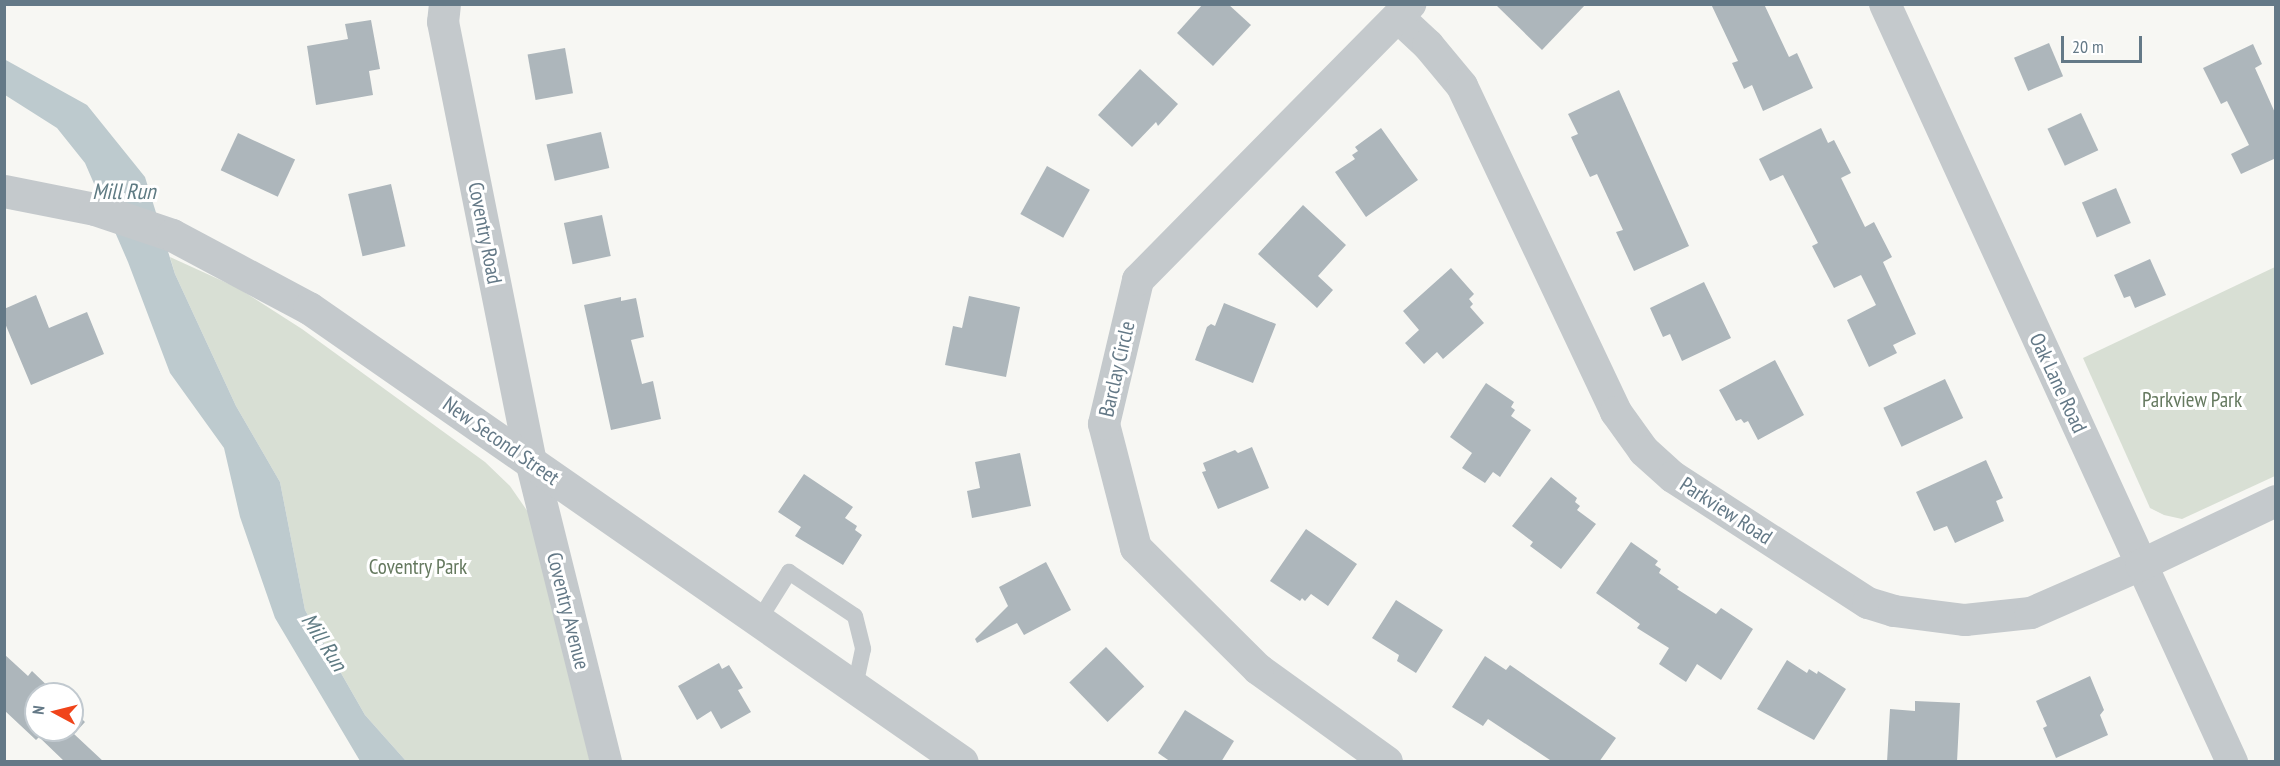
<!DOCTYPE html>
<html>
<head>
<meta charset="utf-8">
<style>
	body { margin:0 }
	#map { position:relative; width:2280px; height:766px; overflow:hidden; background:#f7f7f3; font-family:"PT Sans Narrow",sans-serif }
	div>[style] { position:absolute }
	.green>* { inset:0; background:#d8dfd4 }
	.water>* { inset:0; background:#bdcace }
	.building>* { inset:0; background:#adb6bb; transform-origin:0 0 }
	.service>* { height:16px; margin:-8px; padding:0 8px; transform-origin:8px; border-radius:8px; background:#c4c9cc }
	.minor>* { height:32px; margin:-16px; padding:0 16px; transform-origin:16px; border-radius:16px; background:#c4c9cc }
	.tertiary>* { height:33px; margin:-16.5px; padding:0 16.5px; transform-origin:16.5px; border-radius:16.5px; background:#c4c9cc }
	span { translate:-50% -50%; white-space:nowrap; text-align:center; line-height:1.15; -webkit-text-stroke:6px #fff; paint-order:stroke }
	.street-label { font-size:21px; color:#647987 }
	.park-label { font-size:21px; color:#65795f }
	.water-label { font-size:22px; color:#5f7b83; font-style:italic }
	.frame { position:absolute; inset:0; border:6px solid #647987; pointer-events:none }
	.north { position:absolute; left:24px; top:682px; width:60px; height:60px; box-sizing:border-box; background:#fff; border:2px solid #c1c9cf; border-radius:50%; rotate:277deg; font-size:16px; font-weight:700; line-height:24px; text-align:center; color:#647987 }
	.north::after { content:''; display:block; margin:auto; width:21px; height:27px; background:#f0441a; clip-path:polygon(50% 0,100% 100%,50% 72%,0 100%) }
	.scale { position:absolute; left:2061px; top:36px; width:81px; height:27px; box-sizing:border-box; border:3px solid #647987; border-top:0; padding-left:8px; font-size:18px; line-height:21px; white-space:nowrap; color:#647987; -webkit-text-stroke:4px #fff; paint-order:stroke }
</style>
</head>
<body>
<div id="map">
	<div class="green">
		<div style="clip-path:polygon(170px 257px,238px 288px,302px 329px,485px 462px,510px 486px,528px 512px,590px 761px,406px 761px,365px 715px,305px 610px,280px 482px,236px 406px,175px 274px)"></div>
		<div style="clip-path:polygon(2275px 267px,2275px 476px,2182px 519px,2164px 515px,2150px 508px,2083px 358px)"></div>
	</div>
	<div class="water">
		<div style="clip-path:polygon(4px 59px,87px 105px,145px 177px,175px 274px,236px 406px,280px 482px,305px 610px,365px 715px,406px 761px,360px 761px,275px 618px,240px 517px,224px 448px,170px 373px,128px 262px,85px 163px,57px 128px,5px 95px)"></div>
	</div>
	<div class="building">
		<div style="clip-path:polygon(1203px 4px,1228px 4px,1251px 25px,1213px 66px,1177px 33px)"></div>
		<div style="clip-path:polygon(1495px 4px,1586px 4px,1542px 50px)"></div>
		<div style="clip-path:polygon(1711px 4px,1764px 4px,1789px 57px,1797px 53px,1813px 88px,1763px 111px,1752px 85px,1744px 89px,1732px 63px,1738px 61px)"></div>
		<div style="clip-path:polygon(371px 20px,380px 69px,369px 71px,373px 95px,316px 105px,307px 46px,348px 39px,345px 24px)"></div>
		<div style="left:2049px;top:43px;width:36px;height:38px;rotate:67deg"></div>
		<div style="clip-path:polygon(2253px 44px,2262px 64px,2255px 68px,2276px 115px,2276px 158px,2241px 174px,2231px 154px,2249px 145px,2227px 101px,2221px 104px,2203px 68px)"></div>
		<div style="left:565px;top:48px;width:46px;height:38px;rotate:80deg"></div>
		<div style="clip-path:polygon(1140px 69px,1178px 104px,1158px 126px,1156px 122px,1132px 147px,1098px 115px)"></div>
		<div style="clip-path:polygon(1619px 90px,1689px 246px,1634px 271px,1616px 232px,1623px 230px,1597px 174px,1590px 177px,1571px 137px,1578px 134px,1568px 114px)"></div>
		<div style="left:2081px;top:113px;width:41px;height:37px;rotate:65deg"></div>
		<div style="clip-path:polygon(1381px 128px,1418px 180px,1366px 217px,1335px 172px,1355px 159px,1352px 155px,1358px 151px,1355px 147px)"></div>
		<div style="clip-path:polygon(1821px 128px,1828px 143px,1834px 140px,1851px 173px,1841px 178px,1865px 227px,1874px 222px,1892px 257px,1883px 262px,1916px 334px,1893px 345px,1897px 353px,1869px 367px,1847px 320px,1876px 305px,1861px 275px,1834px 288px,1812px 246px,1818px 243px,1783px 175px,1770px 181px,1759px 159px)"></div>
		<div style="left:601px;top:132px;width:37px;height:56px;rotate:77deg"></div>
		<div style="left:238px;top:133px;width:63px;height:41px;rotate:25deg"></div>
		<div style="left:1047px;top:166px;width:49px;height:55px;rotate:29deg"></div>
		<div style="left:391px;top:184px;width:64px;height:44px;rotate:77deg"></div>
		<div style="left:2116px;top:188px;width:38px;height:37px;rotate:67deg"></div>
		<div style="clip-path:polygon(1303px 205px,1346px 245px,1318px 276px,1333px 290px,1317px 308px,1258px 254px)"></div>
		<div style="left:602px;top:215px;width:42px;height:39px;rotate:78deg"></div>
		<div style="clip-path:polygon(2150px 259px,2166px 295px,2135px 308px,2130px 296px,2124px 298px,2114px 275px)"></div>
		<div style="clip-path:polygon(1451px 268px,1474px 294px,1469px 299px,1473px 304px,1470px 307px,1484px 323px,1443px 359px,1437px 352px,1424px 364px,1405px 343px,1419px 330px,1403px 311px)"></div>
		<div style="clip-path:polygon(1704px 282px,1731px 338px,1682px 361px,1670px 334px,1663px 337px,1650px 308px)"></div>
		<div style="clip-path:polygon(36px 295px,49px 328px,87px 312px,104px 354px,31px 385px,4px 321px,4px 309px)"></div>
		<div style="clip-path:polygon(969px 296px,1020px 307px,1006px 377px,945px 365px,953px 326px,962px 328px)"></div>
		<div style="clip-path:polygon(621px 297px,621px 301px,636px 298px,644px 337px,631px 340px,642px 384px,653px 381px,661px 419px,611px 430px,584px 305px)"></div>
		<div style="clip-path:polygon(1224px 303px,1276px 324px,1253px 383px,1195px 360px,1207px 327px,1211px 324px,1215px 326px)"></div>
		<div style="clip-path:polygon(1775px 360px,1804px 415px,1758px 440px,1748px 421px,1744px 423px,1741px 419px,1736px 421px,1719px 390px)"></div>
		<div style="left:1945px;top:379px;width:43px;height:68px;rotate:65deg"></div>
		<div style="clip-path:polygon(1486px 383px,1514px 402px,1511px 407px,1515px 410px,1511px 416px,1531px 430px,1500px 477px,1493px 472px,1485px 483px,1462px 468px,1472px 453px,1450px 437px)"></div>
		<div style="clip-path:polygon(1252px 447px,1269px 488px,1218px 509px,1202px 472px,1206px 471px,1203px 463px,1235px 450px,1238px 453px)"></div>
		<div style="clip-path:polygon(1020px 453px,1031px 506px,972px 518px,967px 491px,980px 488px,975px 462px)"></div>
		<div style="clip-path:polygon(1986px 460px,2003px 498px,1996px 501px,2004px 521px,1955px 543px,1947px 526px,1934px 531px,1916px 492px)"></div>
		<div style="clip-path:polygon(804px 474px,853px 507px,845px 518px,857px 526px,855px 530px,862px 535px,843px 565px,795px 536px,801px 527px,778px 512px)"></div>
		<div style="clip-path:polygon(1551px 477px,1577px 498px,1575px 502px,1580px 506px,1577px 510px,1596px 524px,1561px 569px,1530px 546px,1533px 542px,1512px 526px)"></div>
		<div style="clip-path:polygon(1306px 529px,1357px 564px,1328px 606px,1311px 594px,1305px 601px,1302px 598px,1300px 601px,1270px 581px)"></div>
		<div style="clip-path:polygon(1631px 542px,1658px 561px,1655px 565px,1661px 569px,1659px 573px,1679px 587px,1677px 589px,1716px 614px,1721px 608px,1753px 629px,1721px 680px,1697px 664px,1686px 682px,1659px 664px,1669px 648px,1637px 628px,1640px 624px,1596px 593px)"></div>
		<div style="clip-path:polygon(1046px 562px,1071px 610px,1024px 635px,1017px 623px,977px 643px,975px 639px,1008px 606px,999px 587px)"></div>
		<div style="clip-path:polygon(1396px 600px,1443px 630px,1416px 673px,1397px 661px,1399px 655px,1372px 638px)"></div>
		<div style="left:1106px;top:647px;width:55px;height:51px;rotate:46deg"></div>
		<div style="clip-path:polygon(4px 654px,28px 676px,32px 671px,56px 694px,36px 694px,36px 730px,72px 730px,72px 709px,85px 722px,74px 734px,104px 762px,65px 762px,39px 737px,36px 740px,4px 710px)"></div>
		<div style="clip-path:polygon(1485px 656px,1506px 670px,1510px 665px,1616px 738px,1599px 762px,1553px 762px,1488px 719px,1483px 726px,1452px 707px)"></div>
		<div style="clip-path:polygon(1787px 660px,1807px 673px,1809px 669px,1817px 674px,1818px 671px,1846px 689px,1814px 740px,1757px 709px)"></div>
		<div style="clip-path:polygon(719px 663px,722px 669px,729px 665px,743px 688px,738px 690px,751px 712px,721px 729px,711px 711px,697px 720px,678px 686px)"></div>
		<div style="clip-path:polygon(2090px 676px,2104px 710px,2100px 715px,2108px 735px,2056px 758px,2043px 728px,2047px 726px,2036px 701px)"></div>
		<div style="clip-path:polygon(1915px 701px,1960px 703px,1957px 762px,1887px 762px,1890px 709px,1915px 711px)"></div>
		<div style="clip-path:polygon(1185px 710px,1234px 741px,1221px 762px,1171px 762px,1158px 753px)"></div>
	</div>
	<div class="service">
		<div style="left:759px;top:620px;width:57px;rotate:-58deg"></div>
		<div style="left:789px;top:572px;width:79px;rotate:33.7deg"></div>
		<div style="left:855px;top:616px;width:34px;rotate:76deg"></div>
		<div style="left:863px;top:649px;width:39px;rotate:102deg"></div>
	</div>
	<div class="minor">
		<div style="left:445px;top:4px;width:18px;rotate:96deg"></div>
		<div style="left:443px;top:22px;width:448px;rotate:78.7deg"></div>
		<div style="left:531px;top:461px;width:310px;rotate:76deg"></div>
		<div style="left:1885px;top:4px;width:834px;rotate:65.4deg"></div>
		<div style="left:1399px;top:18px;width:40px;rotate:43deg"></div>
		<div style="left:1428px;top:45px;width:53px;rotate:50.3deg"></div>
		<div style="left:1462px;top:86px;width:361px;rotate:64.7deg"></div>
		<div style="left:1616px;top:412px;width:48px;rotate:54.3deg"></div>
		<div style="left:1644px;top:451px;width:39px;rotate:42deg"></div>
		<div style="left:1673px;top:477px;width:232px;rotate:32.9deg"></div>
		<div style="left:1868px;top:603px;width:27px;rotate:17deg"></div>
		<div style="left:1894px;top:611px;width:72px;rotate:7.2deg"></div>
		<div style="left:1965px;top:620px;width:66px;rotate:-6.1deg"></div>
		<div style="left:2031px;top:613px;width:120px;rotate:-23.6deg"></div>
		<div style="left:2141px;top:565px;width:149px;rotate:-25.4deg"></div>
		<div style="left:1387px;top:762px;width:159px;rotate:-144.2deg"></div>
		<div style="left:1258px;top:669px;width:172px;rotate:-135.2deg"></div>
		<div style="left:1136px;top:548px;width:128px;rotate:-104.5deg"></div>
		<div style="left:1104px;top:424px;width:148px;rotate:-76.7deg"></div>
		<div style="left:1138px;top:280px;width:388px;rotate:-45.4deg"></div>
	</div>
	<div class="tertiary">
		<div style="left:4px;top:191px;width:93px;rotate:11.2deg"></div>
		<div style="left:95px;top:209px;width:81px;rotate:18.7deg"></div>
		<div style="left:172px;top:235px;width:155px;rotate:28.1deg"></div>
		<div style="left:309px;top:308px;width:795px;rotate:34.81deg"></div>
	</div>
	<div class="street-label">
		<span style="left:485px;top:233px;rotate:79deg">Coventry Road</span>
		<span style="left:1117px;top:369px;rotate:-77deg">Barclay Circle</span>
		<span style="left:2058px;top:383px;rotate:65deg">Oak Lane Road</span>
		<span style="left:501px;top:441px;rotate:35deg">New Second Street</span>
		<span style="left:1726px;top:511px;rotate:33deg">Parkview Road</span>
		<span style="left:568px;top:611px;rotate:76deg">Coventry Avenue</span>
	</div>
	<div class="park-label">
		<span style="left:2192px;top:400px">Parkview Park</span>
		<span style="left:418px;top:567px">Coventry Park</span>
	</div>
	<div class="water-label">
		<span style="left:124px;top:192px">Mill Run</span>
		<span style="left:324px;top:642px;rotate:57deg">Mill Run</span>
	</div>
	<div class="frame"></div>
	<div class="north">N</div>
	<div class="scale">20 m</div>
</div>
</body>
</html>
